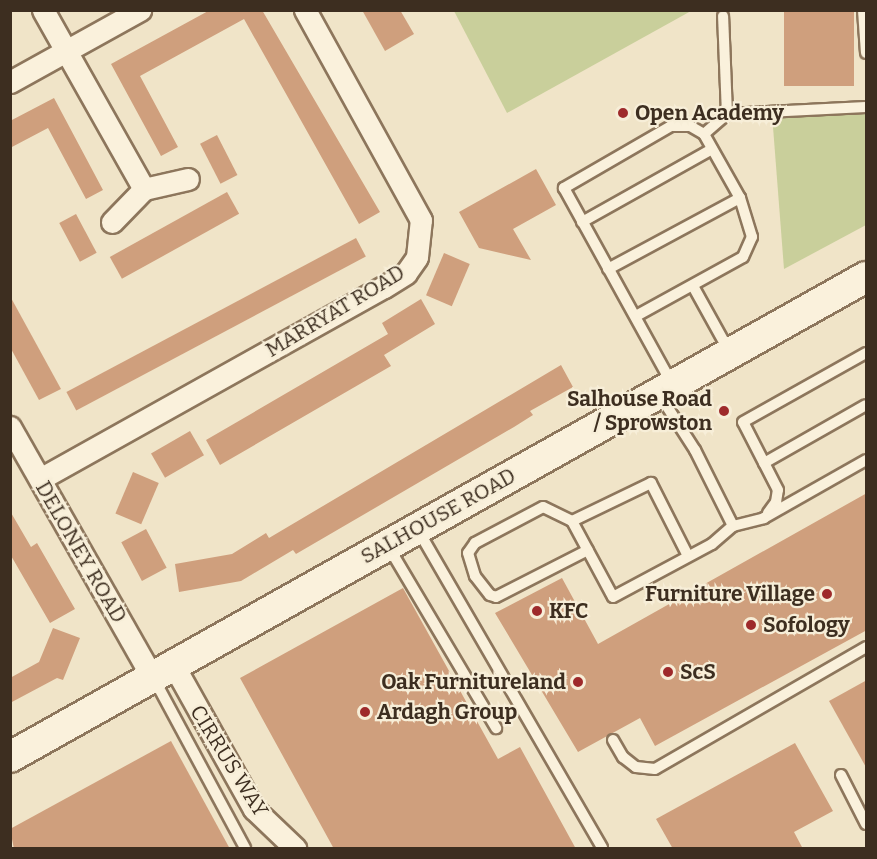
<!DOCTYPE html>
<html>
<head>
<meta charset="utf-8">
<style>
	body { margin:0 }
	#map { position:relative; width:877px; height:859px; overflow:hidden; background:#f0e4c8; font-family:Bitter,serif }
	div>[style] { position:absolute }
	.green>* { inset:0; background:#c9cf9b }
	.building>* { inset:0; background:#cf9f7d; transform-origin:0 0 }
	.roads { filter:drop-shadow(2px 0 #8d765c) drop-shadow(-2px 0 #8d765c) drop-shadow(0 2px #8d765c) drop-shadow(0 -2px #8d765c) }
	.lane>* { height:10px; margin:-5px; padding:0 5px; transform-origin:5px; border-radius:5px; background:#faf1dc }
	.street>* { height:21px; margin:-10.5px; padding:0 10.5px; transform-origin:10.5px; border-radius:10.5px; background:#faf1dc }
	.secondary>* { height:30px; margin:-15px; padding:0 15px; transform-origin:15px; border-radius:15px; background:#faf1dc }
	.dots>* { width:16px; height:16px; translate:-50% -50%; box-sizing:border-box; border:3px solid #f7eed8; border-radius:50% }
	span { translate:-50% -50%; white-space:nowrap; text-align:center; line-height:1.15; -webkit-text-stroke:4.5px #f7eed8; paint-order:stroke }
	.poi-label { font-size:21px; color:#3d2e20; font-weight:700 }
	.left { translate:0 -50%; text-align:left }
	.right { translate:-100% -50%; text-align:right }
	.street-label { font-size:21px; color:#3d2e20 }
	.frame { position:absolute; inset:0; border:12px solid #3d2e20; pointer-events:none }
</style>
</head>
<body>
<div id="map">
	<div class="green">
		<div style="clip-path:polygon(454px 11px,691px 11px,507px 113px)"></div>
		<div style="clip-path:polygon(866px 101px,866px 225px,784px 269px,772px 114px)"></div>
	</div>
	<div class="building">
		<div style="clip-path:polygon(210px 10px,262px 10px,380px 212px,359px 224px,244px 19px,140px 76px,178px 147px,161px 156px,111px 64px)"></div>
		<div style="clip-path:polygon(362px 10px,400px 10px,414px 34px,385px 51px)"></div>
		<div style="left:784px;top:10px;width:70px;height:76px"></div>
		<div style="clip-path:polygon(54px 98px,103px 190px,86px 199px,48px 128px,10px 148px,10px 121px)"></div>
		<div style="left:217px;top:135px;width:45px;height:19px;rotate:63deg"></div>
		<div style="clip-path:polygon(536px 169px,556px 205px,513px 229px,531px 260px,479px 248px,459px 212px)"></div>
		<div style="left:227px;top:192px;width:25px;height:134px;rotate:61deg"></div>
		<div style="left:76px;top:214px;width:44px;height:19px;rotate:62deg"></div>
		<div style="left:356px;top:238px;width:21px;height:328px;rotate:62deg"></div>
		<div style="left:444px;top:253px;width:28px;height:46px;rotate:23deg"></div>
		<div style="clip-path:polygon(10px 296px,61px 389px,39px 400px,10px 347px)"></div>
		<div style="clip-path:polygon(421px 299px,435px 324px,384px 355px,391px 366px,220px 465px,206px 440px,388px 334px,382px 323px)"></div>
		<div style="clip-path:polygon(561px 365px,573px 387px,530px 411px,533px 415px,514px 427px,296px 554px,293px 550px,241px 581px,179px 592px,175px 564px,232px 554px,266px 533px,269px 538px)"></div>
		<div style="left:190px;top:431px;width:28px;height:45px;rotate:60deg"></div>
		<div style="left:133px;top:472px;width:28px;height:45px;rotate:23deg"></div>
		<div style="clip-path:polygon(867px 493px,867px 630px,655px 746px,640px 718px,578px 752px,495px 613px,562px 578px,598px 644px)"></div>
		<div style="clip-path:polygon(10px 511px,31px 547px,37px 543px,75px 609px,50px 623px,10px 554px)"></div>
		<div style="left:146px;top:529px;width:44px;height:28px;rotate:62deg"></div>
		<div style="clip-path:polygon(403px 588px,498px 759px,520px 747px,576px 849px,334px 849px,240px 678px)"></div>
		<div style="clip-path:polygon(53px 628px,80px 638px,63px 680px,57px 678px,10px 703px,10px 678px,39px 662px)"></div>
		<div style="clip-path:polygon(867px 680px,867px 769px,829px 701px)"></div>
		<div style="clip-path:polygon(171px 741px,230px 849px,14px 849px,10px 829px)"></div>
		<div style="clip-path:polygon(795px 743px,833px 811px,794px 832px,803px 849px,673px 849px,656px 819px)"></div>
	</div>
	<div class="roads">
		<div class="lane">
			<div style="left:863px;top:10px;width:43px;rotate:86deg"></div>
			<div style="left:727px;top:114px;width:139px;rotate:-2.9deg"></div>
			<div style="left:704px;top:134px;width:30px;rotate:-41deg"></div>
			<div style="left:727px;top:114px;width:98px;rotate:-92.3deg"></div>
			<div style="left:582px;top:222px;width:149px;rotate:-29.3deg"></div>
			<div style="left:608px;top:269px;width:150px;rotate:-28.3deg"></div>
			<div style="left:693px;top:286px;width:74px;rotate:61deg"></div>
			<div style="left:636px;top:316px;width:122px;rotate:-28.9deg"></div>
			<div style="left:743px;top:257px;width:22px;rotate:-66deg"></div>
			<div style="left:752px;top:237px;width:41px;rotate:-107.1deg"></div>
			<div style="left:740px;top:198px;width:73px;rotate:-119.4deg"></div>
			<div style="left:704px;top:134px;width:16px;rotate:-150deg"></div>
			<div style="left:690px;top:126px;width:19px;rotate:180deg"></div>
			<div style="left:671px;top:126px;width:124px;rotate:149.9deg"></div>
			<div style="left:564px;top:188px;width:224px;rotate:61.1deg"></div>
			<div style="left:659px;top:394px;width:67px;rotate:57.3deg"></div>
			<div style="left:695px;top:450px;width:85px;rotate:63.4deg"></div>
			<div style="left:764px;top:463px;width:117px;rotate:-29.6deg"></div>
			<div style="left:768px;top:513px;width:14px;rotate:-54deg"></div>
			<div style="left:776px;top:502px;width:12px;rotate:-81deg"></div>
			<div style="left:778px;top:490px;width:76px;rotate:-117.2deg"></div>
			<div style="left:743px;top:422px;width:141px;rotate:-29.3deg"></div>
			<div style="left:572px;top:521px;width:32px;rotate:-154deg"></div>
			<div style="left:543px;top:507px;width:77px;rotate:152.1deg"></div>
			<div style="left:475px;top:543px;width:12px;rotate:125deg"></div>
			<div style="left:468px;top:553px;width:24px;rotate:73deg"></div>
			<div style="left:475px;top:576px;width:24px;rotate:52deg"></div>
			<div style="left:490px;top:595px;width:6px;rotate:18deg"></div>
			<div style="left:496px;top:597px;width:103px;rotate:-27.1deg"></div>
			<div style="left:418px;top:530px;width:367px;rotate:59.9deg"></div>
			<div style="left:388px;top:546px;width:212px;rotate:59.3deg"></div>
			<div style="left:688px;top:556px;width:82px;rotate:-116.9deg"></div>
			<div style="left:651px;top:483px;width:88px;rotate:154.3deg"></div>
			<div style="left:572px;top:521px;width:86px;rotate:61.7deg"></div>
			<div style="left:613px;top:597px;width:112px;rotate:-28.2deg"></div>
			<div style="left:712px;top:544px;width:28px;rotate:-41deg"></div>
			<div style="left:733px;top:526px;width:32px;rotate:-14deg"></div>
			<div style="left:764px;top:518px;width:117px;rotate:-29.6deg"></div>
			<div style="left:153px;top:677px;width:194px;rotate:61.7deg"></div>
			<div style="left:613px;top:740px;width:20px;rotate:60deg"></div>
			<div style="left:623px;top:757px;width:16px;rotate:38deg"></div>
			<div style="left:636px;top:767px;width:19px;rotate:6deg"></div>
			<div style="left:655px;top:769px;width:244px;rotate:-30deg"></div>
			<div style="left:841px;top:775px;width:55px;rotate:63deg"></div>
		</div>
		<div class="street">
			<div style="left:43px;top:10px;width:206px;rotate:60.6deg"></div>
			<div style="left:144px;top:189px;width:46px;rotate:134.1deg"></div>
			<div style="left:10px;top:82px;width:149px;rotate:-29deg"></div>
			<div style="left:144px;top:189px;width:45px;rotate:-12.8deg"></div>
			<div style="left:10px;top:427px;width:288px;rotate:60.4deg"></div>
			<div style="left:40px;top:479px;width:394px;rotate:-29.2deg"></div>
			<div style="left:384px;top:287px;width:26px;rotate:-32deg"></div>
			<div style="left:406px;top:273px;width:19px;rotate:-55deg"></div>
			<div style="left:417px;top:257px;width:37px;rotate:-84deg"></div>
			<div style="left:421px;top:220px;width:240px;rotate:-118.9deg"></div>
			<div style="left:174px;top:666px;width:164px;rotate:60.8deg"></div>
			<div style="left:254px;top:809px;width:57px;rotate:43.6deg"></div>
		</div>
		<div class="secondary">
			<div style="left:10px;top:757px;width:981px;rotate:-29.28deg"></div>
		</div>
	</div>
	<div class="dots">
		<div style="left:623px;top:113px;background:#9e2a2b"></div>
		<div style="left:724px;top:411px;background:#9e2a2b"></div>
		<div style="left:827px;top:594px;background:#9e2a2b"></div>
		<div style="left:537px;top:611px;background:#9e2a2b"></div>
		<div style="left:751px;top:625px;background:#9e2a2b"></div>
		<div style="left:668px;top:672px;background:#9e2a2b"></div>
		<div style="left:578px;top:682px;background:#9e2a2b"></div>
		<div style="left:365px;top:712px;background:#9e2a2b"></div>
	</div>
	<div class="poi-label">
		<span class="left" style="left:635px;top:113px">Open Academy</span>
		<span class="right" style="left:712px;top:411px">Salhouse Road<br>/ Sprowston</span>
		<span class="right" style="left:815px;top:594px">Furniture Village</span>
		<span class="left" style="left:549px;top:611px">KFC</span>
		<span class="left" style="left:763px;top:625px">Sofology</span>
		<span class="left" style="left:680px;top:672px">ScS</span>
		<span class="right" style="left:566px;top:682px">Oak Furnitureland</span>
		<span class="left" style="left:377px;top:712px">Ardagh Group</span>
	</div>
	<div class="street-label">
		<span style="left:335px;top:311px;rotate:-31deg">MARRYAT ROAD</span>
		<span style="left:438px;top:516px;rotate:-29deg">SALHOUSE ROAD</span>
		<span style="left:81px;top:552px;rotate:60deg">DELONEY ROAD</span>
		<span style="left:229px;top:761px;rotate:58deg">CIRRUS WAY</span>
	</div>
	<div class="frame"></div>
</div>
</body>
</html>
